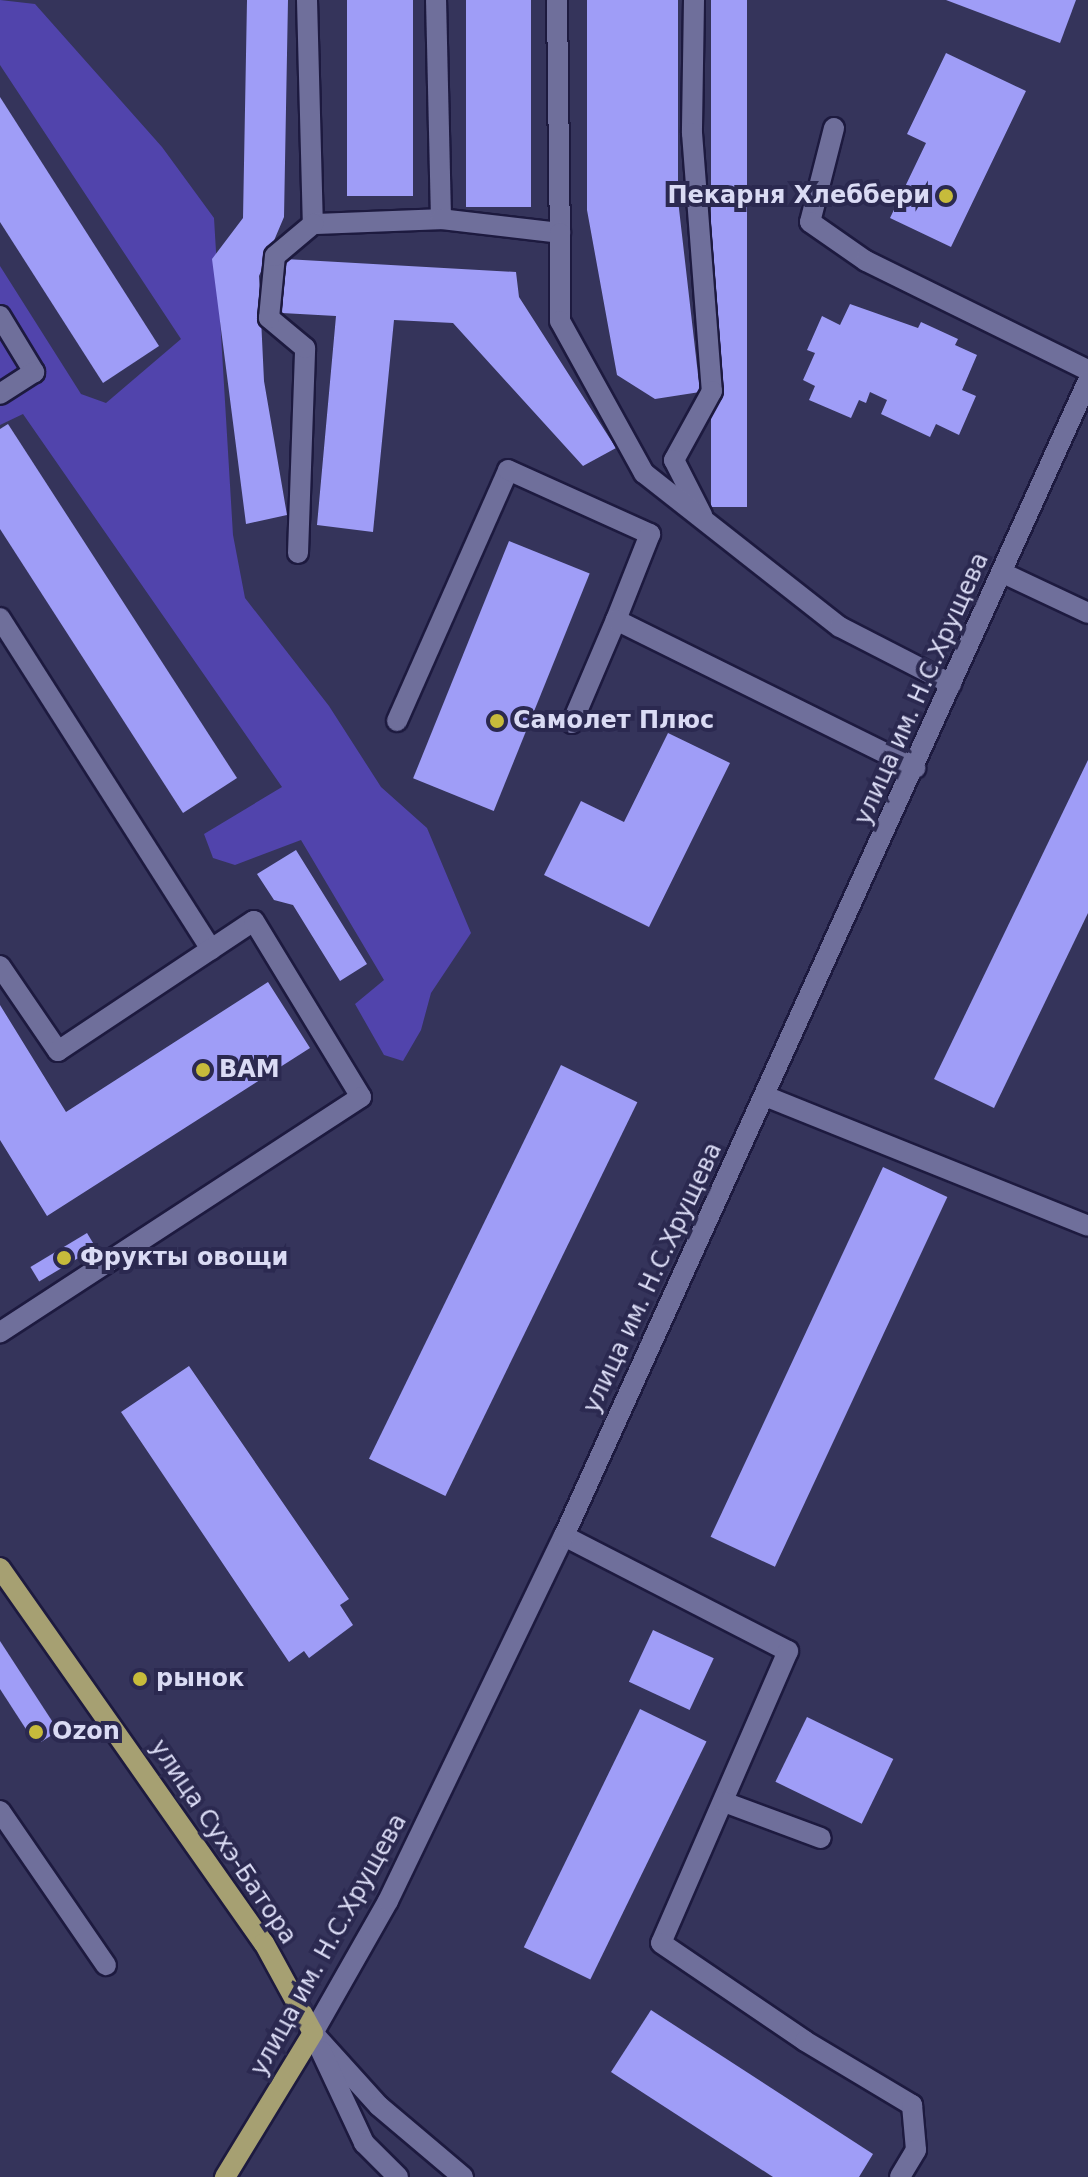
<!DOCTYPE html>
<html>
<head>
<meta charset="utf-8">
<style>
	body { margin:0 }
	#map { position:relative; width:1088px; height:2177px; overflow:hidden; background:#35345b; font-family:"DejaVu Sans",sans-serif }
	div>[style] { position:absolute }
	.green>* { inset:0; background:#5144ac }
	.building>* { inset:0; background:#9f9df7; transform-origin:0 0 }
	.roads { filter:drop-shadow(2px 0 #1d1a3f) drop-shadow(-2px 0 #1d1a3f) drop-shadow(0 2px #1d1a3f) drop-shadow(0 -2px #1d1a3f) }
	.lane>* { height:20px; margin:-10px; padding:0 10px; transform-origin:10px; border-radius:10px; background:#6f6f9b }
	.street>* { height:20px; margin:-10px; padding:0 10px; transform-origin:10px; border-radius:10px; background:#6f6f9b }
	.secondary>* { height:20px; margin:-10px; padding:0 10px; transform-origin:10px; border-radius:10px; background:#6f6f9b }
	.primary>* { height:20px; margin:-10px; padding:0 10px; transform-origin:10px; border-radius:10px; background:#a6a072 }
	.dots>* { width:22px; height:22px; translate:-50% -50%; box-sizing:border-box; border:4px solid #2b2950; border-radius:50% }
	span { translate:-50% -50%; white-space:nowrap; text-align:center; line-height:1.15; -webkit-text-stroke:8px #2b2950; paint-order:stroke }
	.poi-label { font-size:24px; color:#dadbf4; font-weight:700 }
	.right { translate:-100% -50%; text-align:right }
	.left { translate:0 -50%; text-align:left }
	.street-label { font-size:24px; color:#dadbf4 }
</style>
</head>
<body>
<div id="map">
	<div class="green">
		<div style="clip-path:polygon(0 0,35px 4px,162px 147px,214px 218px,233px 535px,245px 598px,329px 706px,381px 787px,427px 828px,471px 933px,431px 993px,421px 1030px,403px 1061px,384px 1055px,355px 1004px,384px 980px,301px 840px,235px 865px,213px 858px,204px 834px,282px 787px,23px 414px,0 425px,0 266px,81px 394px,106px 403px,181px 339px,0 65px)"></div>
	</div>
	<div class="building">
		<div style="clip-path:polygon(247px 0,288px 0,284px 217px,259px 276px,264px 381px,287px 515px,246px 524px,212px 259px,243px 218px)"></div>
		<div style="left:347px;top:0;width:66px;height:196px"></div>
		<div style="left:466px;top:0;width:65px;height:207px"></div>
		<div style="clip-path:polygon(587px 0,678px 0,678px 200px,700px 392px,655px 399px,617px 375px,587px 210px)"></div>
		<div style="left:711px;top:0;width:36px;height:507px"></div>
		<div style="clip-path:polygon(946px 0,1076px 0,1060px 43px)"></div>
		<div style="clip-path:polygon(946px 53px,1026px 91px,951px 247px,890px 218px,926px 143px,907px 134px)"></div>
		<div style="clip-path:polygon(0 97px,159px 346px,103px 383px,0 222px)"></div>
		<div style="clip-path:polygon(285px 259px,516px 272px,519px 297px,616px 448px,583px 466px,453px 323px,394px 320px,373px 532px,317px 525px,336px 316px,282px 313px)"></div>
		<div style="clip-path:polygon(850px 304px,918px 328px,921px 322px,958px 339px,955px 345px,977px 355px,962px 390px,976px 396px,959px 435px,936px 424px,930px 437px,881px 414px,887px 400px,870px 392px,866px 403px,859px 400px,851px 418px,809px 400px,815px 386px,803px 380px,815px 353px,807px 350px,822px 316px,840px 325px)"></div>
		<div style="clip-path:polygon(8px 424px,237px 778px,183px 813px,0 529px,0 429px)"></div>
		<div style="left:509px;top:541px;width:87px;height:256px;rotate:22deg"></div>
		<div style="clip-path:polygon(668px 733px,730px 763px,649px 927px,544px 875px,581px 801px,624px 822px)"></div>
		<div style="clip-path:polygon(1088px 760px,1088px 913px,994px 1108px,934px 1079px)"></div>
		<div style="clip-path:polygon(296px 850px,367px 964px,340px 981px,293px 905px,274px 900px,257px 874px)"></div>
		<div style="clip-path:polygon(268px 982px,310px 1048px,47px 1216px,0 1140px,0 1005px,66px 1112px)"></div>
		<div style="left:561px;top:1065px;width:85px;height:438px;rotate:26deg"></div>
		<div style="left:883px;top:1167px;width:71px;height:408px;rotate:25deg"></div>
		<div style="left:87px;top:1233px;width:17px;height:66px;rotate:59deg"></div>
		<div style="clip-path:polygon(189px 1366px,349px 1599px,340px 1605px,353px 1625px,309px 1658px,304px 1651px,289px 1662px,121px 1412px)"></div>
		<div style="left:653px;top:1630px;width:67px;height:57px;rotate:25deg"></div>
		<div style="clip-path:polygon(0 1641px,54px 1724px,52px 1735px,41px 1742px,33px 1740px,0 1689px)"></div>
		<div style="left:640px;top:1709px;width:74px;height:265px;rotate:26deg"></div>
		<div style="left:807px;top:1717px;width:96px;height:72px;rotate:26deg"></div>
		<div style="clip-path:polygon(651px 2010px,873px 2154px,859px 2177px,773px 2177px,611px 2072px)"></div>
	</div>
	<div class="roads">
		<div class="lane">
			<div style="left:307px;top:0;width:224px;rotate:88.5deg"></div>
			<div style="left:313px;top:224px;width:128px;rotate:-2.2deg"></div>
			<div style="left:441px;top:219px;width:219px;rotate:-91.3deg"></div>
			<div style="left:557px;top:0;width:233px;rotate:89.3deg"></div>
			<div style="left:694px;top:0;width:133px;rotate:90.9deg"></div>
			<div style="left:692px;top:133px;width:259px;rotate:85.6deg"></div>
			<div style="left:712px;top:391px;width:79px;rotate:118.8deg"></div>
			<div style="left:674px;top:460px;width:62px;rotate:63deg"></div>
			<div style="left:834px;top:128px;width:97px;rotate:104.3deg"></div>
			<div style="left:810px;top:222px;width:68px;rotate:34.9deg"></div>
			<div style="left:866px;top:261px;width:247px;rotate:26.2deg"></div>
			<div style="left:441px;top:219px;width:120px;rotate:6.7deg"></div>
			<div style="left:560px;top:233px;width:88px;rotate:90deg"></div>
			<div style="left:560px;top:321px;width:174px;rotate:61.1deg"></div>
			<div style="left:644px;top:473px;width:249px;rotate:38.2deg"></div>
			<div style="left:840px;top:627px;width:125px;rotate:27.2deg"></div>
			<div style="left:0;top:316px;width:66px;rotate:58.7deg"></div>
			<div style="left:34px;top:372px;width:40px;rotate:147.1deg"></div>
			<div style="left:298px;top:553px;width:205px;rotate:-88deg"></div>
			<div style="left:305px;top:348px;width:47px;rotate:-140.2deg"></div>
			<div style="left:269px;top:318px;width:62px;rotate:-84.5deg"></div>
			<div style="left:275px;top:256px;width:50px;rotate:-40.1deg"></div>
			<div style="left:1003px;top:573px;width:94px;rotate:25.2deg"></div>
			<div style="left:0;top:618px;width:393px;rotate:57.5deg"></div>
			<div style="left:397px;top:721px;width:274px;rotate:-66.1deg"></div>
			<div style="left:508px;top:470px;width:156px;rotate:24.3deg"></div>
			<div style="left:650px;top:534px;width:92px;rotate:111.6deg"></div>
			<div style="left:572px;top:723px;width:112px;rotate:-66.9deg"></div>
			<div style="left:616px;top:620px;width:334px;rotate:26.3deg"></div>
			<div style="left:0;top:966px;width:103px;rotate:55.7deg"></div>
			<div style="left:58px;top:1051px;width:235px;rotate:-33.6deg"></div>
			<div style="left:254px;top:921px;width:206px;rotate:58.7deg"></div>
			<div style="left:361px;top:1097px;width:431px;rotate:146.9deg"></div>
			<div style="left:564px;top:1536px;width:252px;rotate:27.2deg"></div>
			<div style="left:788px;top:1651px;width:318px;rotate:113.5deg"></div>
			<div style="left:661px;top:1943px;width:174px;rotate:34.2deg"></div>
			<div style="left:805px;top:2041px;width:125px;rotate:30.9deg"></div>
			<div style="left:912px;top:2105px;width:45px;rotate:84.9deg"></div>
			<div style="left:916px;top:2150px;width:31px;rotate:121deg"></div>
			<div style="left:724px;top:1802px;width:103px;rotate:20.4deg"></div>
			<div style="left:0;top:1811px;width:187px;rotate:55.5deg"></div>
		</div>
		<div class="street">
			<div style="left:765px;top:1096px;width:348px;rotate:21.9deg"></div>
		</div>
		<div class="secondary">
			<div style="left:313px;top:2033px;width:152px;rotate:-60.4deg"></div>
			<div style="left:388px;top:1901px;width:405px;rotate:-64.3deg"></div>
			<div style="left:564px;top:1536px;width:1268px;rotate:-65.6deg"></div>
			<div style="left:313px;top:2033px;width:98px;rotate:47.9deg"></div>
			<div style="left:379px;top:2106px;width:110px;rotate:40.2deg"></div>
			<div style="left:321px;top:2051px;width:102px;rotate:64.9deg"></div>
			<div style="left:364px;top:2143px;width:48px;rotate:45deg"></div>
		</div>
		<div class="primary">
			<div style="left:0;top:1568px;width:459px;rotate:54.9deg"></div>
			<div style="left:264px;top:1943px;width:102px;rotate:61.4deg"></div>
			<div style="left:313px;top:2033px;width:169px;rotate:121.4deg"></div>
		</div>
	</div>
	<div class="dots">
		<div style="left:946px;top:196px;background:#c7bb3b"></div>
		<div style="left:497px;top:721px;background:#c7bb3b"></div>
		<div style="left:203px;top:1070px;background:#c7bb3b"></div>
		<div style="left:64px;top:1258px;background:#c7bb3b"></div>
		<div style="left:140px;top:1679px;background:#c7bb3b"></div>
		<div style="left:36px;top:1732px;background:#c7bb3b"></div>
	</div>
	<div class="poi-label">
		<span class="right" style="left:930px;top:196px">Пекарня Хлеббери</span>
		<span class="left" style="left:513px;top:721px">Самолет Плюс</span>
		<span class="left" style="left:219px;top:1070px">ВАМ</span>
		<span class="left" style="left:80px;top:1258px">Фрукты овощи</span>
		<span class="left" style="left:156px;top:1679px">рынок</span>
		<span class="left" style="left:52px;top:1732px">Ozon</span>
	</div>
	<div class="street-label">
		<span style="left:922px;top:689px;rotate:-66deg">улица им. Н.С.Хрущева</span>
		<span style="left:653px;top:1278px;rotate:-65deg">улица им. Н.С.Хрущева</span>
		<span style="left:223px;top:1842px;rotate:56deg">улица Сухэ-Батора</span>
		<span style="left:329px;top:1945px;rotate:-61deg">улица им. Н.С.Хрущева</span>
	</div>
</div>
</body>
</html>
